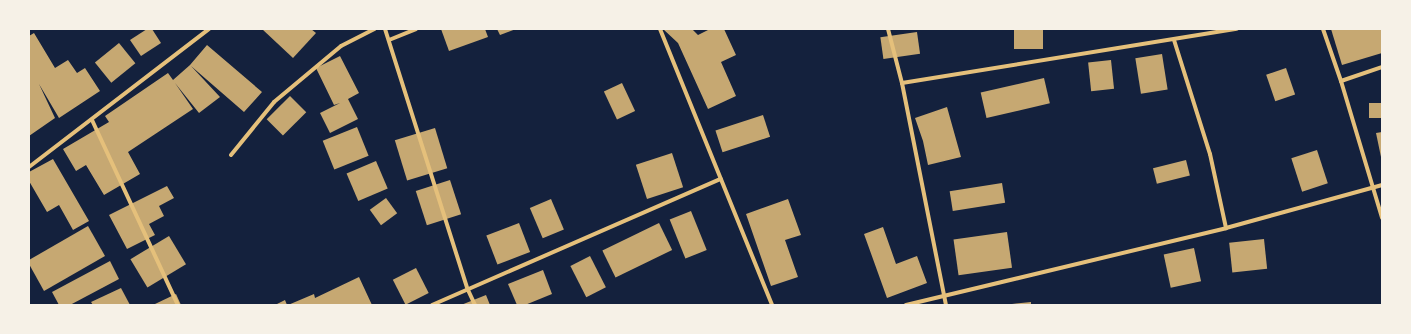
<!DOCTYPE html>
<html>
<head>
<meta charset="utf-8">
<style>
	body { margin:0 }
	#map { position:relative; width:1411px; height:334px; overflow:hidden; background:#14213d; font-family:"Roboto Condensed",sans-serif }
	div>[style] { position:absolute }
	.building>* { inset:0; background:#c6a872; transform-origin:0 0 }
	.minor>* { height:4px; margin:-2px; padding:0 2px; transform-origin:2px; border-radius:2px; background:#e5c07b }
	span { translate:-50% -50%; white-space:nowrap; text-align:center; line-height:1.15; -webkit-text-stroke:3px #f6f1e7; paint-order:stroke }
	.frame { position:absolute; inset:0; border:30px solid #f6f1e7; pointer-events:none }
</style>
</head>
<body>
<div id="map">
	<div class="building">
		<div style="clip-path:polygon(147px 29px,152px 29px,161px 43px,141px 56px,130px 40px)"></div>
		<div style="clip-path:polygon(262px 29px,311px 29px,316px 33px,293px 58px)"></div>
		<div style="clip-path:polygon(441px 29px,485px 29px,488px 37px,449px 51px)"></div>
		<div style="clip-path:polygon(497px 29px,516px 29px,500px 35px)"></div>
		<div style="clip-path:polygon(663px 29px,692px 29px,698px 35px,710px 29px,724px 29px,736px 55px,721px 62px,736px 96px,708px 109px,678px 43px)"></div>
		<div style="left:1014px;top:29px;width:29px;height:20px"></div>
		<div style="clip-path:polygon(1331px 29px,1382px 29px,1382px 53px,1342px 65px)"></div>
		<div style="left:917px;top:32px;width:22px;height:37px;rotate:82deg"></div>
		<div style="clip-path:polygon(34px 33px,55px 68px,68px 60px,77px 73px,85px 68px,100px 91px,59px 118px,39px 84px,55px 118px,29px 136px,29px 36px)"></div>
		<div style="left:119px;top:43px;width:26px;height:31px;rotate:51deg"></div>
		<div style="clip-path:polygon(207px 45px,262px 92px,244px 112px,191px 66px,220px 97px,199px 113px,175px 83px,193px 109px,128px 152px,140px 174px,104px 195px,86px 165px,76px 171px,63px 149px,109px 122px,105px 116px,168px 73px,173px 80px,190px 65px)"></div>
		<div style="left:1162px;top:54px;width:36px;height:27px;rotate:81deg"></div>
		<div style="clip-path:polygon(340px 56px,359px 93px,348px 99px,358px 119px,330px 133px,320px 113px,340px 103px,334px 105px,316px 68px)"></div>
		<div style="left:1111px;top:60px;width:29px;height:23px;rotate:84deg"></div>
		<div style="left:1286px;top:68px;width:28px;height:21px;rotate:71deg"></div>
		<div style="left:1044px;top:78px;width:26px;height:65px;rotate:77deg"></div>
		<div style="left:622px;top:83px;width:31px;height:20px;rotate:65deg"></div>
		<div style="left:290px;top:96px;width:23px;height:33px;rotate:45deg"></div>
		<div style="left:1382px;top:103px;width:15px;height:13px;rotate:90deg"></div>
		<div style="clip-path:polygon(947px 107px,961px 157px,928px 165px,923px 141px,915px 118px)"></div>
		<div style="left:763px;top:115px;width:23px;height:50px;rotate:72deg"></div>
		<div style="left:357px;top:127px;width:31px;height:37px;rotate:68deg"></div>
		<div style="left:435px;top:128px;width:42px;height:42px;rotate:73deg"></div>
		<div style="clip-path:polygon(1382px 132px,1382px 157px,1381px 157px,1376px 133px)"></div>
		<div style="left:1317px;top:150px;width:35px;height:27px;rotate:72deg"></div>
		<div style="left:672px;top:153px;width:36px;height:38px;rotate:72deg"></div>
		<div style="clip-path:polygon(53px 159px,89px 221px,73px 230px,59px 205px,47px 212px,29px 181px,29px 172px)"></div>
		<div style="left:1186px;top:160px;width:16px;height:34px;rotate:76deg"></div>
		<div style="left:376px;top:161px;width:30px;height:32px;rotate:67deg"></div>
		<div style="left:450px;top:180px;width:36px;height:36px;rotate:72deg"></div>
		<div style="left:1002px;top:183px;width:20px;height:53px;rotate:81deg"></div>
		<div style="clip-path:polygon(167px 186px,174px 198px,159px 206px,164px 216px,149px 224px,155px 235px,127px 249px,109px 215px)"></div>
		<div style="left:386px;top:198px;width:19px;height:20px;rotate:54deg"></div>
		<div style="left:551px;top:199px;width:33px;height:23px;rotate:67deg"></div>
		<div style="clip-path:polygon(788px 199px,801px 235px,785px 240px,798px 277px,771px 286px,746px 214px)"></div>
		<div style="left:691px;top:211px;width:42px;height:23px;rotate:68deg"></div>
		<div style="left:519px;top:223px;width:31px;height:35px;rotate:69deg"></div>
		<div style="left:659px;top:223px;width:30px;height:63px;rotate:64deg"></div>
		<div style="clip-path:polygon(88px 226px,105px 256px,44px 291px,29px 264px,29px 260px)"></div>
		<div style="clip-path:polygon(883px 227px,896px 264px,917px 256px,927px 283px,887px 298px,864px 234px)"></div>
		<div style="left:1007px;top:232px;width:36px;height:54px;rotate:82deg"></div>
		<div style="left:169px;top:236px;width:33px;height:45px;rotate:59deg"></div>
		<div style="left:1264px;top:239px;width:30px;height:35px;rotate:84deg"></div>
		<div style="left:1194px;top:248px;width:34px;height:31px;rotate:78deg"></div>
		<div style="left:590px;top:256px;width:35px;height:22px;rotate:63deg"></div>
		<div style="clip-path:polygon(110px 261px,119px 279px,70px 305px,59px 305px,52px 292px)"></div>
		<div style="left:416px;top:268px;width:28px;height:26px;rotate:63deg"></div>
		<div style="clip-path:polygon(543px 270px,552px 294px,525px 305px,517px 305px,508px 284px)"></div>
		<div style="clip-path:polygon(359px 277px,372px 305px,288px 305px,314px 294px,315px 298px)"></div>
		<div style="clip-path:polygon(121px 288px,130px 305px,93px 305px,91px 302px)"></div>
		<div style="clip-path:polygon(176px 294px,181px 305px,155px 305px,155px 304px)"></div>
		<div style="clip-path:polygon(486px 295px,490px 305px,461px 305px)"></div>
		<div style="clip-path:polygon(285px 300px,287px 305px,275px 305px)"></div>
		<div style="clip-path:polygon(1031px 302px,1031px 305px,1012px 305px,1012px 304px)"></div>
	</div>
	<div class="minor">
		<div style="left:385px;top:29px;width:274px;rotate:72.4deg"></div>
		<div style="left:468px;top:290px;width:17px;rotate:65deg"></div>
		<div style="left:660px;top:29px;width:298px;rotate:67.9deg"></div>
		<div style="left:888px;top:29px;width:56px;rotate:75.5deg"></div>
		<div style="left:902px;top:83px;width:226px;rotate:78.8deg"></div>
		<div style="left:1323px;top:29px;width:55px;rotate:70.9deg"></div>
		<div style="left:1341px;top:81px;width:143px;rotate:73.3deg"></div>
		<div style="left:389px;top:40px;width:29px;rotate:-22deg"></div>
		<div style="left:1174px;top:40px;width:120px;rotate:72.5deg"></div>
		<div style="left:1210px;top:154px;width:76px;rotate:77.8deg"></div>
		<div style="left:1341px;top:81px;width:43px;rotate:-18.9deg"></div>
		<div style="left:902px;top:83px;width:339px;rotate:-9.2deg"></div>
		<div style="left:92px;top:120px;width:204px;rotate:65.1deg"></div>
		<div style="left:231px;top:155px;width:68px;rotate:-50.9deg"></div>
		<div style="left:274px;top:102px;width:87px;rotate:-39.9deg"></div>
		<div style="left:341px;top:46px;width:38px;rotate:-27deg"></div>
		<div style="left:29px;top:167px;width:227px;rotate:-37.5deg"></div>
		<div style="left:432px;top:305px;width:315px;rotate:-23.6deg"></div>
		<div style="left:906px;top:305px;width:329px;rotate:-13.5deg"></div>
		<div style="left:1226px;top:228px;width:162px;rotate:-15.4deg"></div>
	</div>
	<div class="frame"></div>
</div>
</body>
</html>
